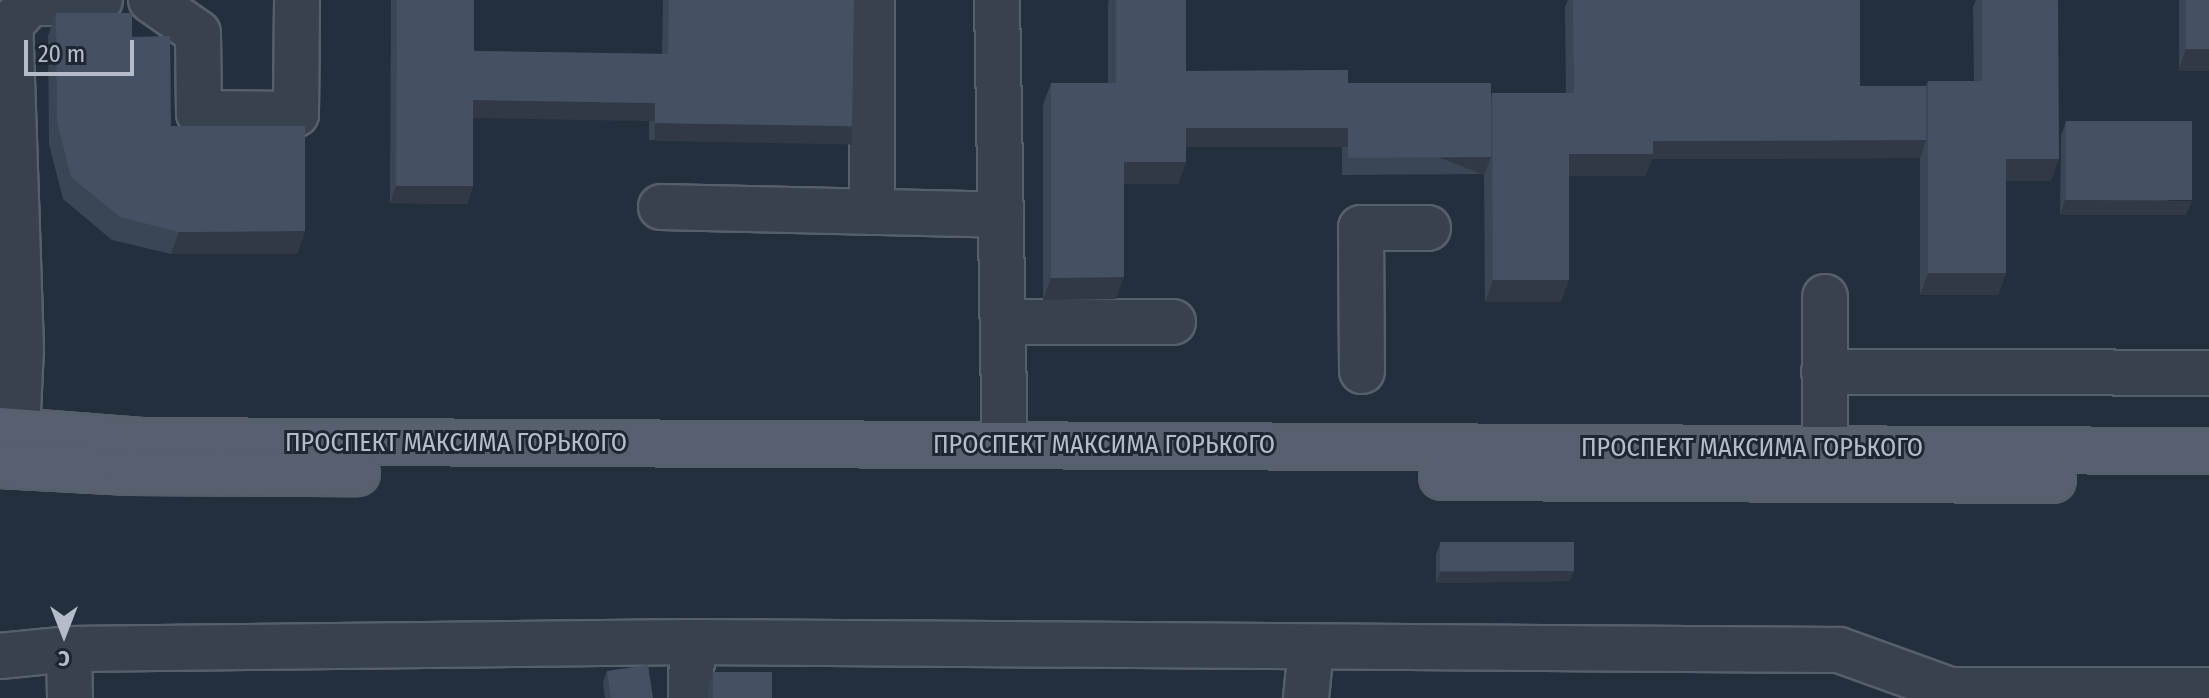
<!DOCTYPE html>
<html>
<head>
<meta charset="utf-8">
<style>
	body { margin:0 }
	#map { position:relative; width:2209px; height:698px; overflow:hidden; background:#242f3e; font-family:"Fira Sans Condensed",sans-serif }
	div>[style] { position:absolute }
	.roads { filter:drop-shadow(2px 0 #565f6c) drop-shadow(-2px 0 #565f6c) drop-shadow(0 2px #565f6c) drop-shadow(0 -2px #565f6c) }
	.minor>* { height:44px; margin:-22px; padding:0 22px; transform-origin:22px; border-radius:22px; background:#38414e }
	.major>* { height:44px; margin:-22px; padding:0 22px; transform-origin:22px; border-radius:22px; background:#56606e }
	.wall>* { inset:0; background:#3b4654; transform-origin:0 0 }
	.shaded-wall>* { inset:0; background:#303945; transform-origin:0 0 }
	.building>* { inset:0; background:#455162; transform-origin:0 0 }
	span { translate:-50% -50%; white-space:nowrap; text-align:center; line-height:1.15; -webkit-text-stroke:6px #1d2633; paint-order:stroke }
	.street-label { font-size:26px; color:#b4bcc9 }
	.north { position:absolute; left:24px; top:594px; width:80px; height:80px; -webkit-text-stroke:6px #1d2633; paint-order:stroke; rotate:180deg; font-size:22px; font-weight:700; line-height:32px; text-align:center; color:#b4bcc9 }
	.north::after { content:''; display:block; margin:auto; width:28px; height:36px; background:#b4bcc9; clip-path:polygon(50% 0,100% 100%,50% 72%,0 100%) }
	.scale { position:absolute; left:24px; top:40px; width:110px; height:36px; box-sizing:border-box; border:4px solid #b4bcc9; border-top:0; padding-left:10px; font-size:24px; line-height:28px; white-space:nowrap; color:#b4bcc9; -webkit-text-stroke:6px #1d2633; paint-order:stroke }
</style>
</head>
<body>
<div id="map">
	<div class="roads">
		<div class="minor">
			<div style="left:151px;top:0;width:57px;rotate:35.1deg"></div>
			<div style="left:198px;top:33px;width:80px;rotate:89.3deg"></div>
			<div style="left:199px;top:113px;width:97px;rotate:0.6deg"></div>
			<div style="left:296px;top:114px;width:114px;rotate:-89.5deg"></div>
			<div style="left:997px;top:0;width:445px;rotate:89deg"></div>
			<div style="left:661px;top:207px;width:340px;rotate:1.3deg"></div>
			<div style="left:872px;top:212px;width:212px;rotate:-90deg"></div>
			<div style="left:1825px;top:297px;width:152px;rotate:90deg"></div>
			<div style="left:1003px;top:322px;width:170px"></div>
			<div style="left:1362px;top:371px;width:143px;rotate:-90.4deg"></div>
			<div style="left:1361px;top:228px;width:67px"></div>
			<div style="left:1824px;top:372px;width:385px;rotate:0.1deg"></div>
			<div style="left:17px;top:433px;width:84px;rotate:-87.3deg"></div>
			<div style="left:21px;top:349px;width:324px;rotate:-91.9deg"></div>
			<div style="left:10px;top:25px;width:28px;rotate:-48deg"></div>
			<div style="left:29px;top:4px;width:71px;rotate:-3.2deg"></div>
			<div style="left:69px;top:649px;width:49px;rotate:88.8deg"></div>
			<div style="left:0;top:656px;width:69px;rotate:-5.8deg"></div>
			<div style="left:69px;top:649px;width:623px;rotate:-0.64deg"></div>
			<div style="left:692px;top:642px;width:1147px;rotate:0.4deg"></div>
			<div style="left:1839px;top:650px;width:118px;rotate:19.8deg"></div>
			<div style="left:1950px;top:690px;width:259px"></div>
			<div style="left:691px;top:698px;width:56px;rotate:-89deg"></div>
			<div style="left:1306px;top:698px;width:50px;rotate:-84.3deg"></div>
		</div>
		<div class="major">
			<div style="left:0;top:430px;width:143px;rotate:4.4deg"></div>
			<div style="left:143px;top:441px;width:2066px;rotate:0.28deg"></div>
			<div style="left:0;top:465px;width:130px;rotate:3.1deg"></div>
			<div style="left:130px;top:472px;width:227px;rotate:0.3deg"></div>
			<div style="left:1442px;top:477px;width:611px;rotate:0.28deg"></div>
		</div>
	</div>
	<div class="wall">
		<div style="clip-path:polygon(391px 0,474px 0,474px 51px,662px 54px,663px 0,854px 0,846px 144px,649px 140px,649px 120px,473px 117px,473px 186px,467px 204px,390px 203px)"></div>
		<div style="clip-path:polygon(1109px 0,1186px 0,1186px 71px,1348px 83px,1491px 98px,1492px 93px,1566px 93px,1565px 7px,1568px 0,1860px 0,1860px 86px,1926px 86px,1928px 81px,1974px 81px,1973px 7px,1976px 0,2058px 0,2051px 181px,2006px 181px,2006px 273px,1998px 295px,1920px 295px,1920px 158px,1652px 159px,1645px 176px,1569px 176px,1561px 302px,1485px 302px,1484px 174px,1342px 175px,1342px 145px,1186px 146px,1186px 162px,1178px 184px,1124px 184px,1116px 299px,1043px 300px,1043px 105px,1051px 83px,1108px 83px,1108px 4px)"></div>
		<div style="left:2179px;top:0;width:30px;height:71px"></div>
		<div style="clip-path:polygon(56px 13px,132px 37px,171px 126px,305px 231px,297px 254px,171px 254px,112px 240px,63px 199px,49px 144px,48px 36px)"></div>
		<div style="clip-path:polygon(2066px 121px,2186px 215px,2060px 215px,2061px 136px)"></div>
		<div style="clip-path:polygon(1440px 544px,1570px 581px,1436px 583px,1436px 555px)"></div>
		<div style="clip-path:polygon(607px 671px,653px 698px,605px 698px,603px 682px)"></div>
		<div style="clip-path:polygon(713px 672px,773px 698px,708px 698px,708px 687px)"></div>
	</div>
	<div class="shaded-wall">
		<div style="clip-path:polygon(2186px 49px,2209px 49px,2209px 71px,2178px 71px)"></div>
		<div style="left:473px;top:100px;width:182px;height:18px;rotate:1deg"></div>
		<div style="left:655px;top:123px;width:197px;height:18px;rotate:1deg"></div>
		<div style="left:1184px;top:128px;width:164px;height:19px"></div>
		<div style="clip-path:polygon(1926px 140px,1920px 158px,1652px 159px,1645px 176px,1561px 176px,1569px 154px,1652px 141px)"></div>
		<div style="left:1491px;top:157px;width:19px;height:143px;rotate:111deg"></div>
		<div style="clip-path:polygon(2006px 159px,2059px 159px,2051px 181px,1998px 181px)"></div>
		<div style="clip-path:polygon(1124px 162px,1186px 162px,1178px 184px,1116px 184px)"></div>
		<div style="clip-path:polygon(396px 186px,473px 186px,467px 204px,390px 203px)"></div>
		<div style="clip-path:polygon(2065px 200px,2192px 201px,2186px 215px,2060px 215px)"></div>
		<div style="clip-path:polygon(305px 231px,297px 254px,171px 254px,179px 232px)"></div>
		<div style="clip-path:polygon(1928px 273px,2006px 273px,1998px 295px,1920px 295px)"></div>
		<div style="clip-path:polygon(1124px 277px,1116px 299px,1043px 300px,1051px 278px)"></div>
		<div style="clip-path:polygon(1493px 280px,1569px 280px,1561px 302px,1485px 302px)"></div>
		<div style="clip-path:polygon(1574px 571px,1570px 581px,1436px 583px,1440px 572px)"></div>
	</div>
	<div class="building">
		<div style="clip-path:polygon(397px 0,474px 0,474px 51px,668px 54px,669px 0,854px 0,852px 126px,655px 123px,655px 103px,473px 100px,473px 186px,396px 186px)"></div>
		<div style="clip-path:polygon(1116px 0,1186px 0,1186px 162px,1124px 162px,1124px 277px,1051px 278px,1051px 83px,1116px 83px)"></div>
		<div style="clip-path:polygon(1573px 0,1653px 0,1653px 154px,1569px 154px,1569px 280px,1493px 280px,1492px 93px,1574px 93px)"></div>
		<div style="clip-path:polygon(1653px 0,1860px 0,1860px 86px,1926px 86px,1926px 140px,1653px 141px)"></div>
		<div style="clip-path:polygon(1982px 0,2058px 0,2059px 159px,2006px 159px,2006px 273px,1928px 273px,1928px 81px,1982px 81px)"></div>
		<div style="left:2186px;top:0;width:23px;height:49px"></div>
		<div style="clip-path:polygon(56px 13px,132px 13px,132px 37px,170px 36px,171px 126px,305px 126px,305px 231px,179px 232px,120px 217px,71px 177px,57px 121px)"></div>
		<div style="clip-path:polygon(1348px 70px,1348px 83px,1491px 83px,1491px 157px,1348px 158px,1348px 128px,1186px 128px,1186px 71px)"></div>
		<div style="left:2066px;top:121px;width:126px;height:79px"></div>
		<div style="left:1574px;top:542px;width:29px;height:134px;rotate:90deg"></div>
		<div style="clip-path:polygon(648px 665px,653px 698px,611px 698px,607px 671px)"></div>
		<div style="left:713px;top:672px;width:59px;height:26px"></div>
	</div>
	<div class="street-label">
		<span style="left:456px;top:443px">ПРОСПЕКТ МАКСИМА ГОРЬКОГО</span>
		<span style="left:1104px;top:445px">ПРОСПЕКТ МАКСИМА ГОРЬКОГО</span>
		<span style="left:1752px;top:448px">ПРОСПЕКТ МАКСИМА ГОРЬКОГО</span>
	</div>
	<div class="north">С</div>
	<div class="scale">20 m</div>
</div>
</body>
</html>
